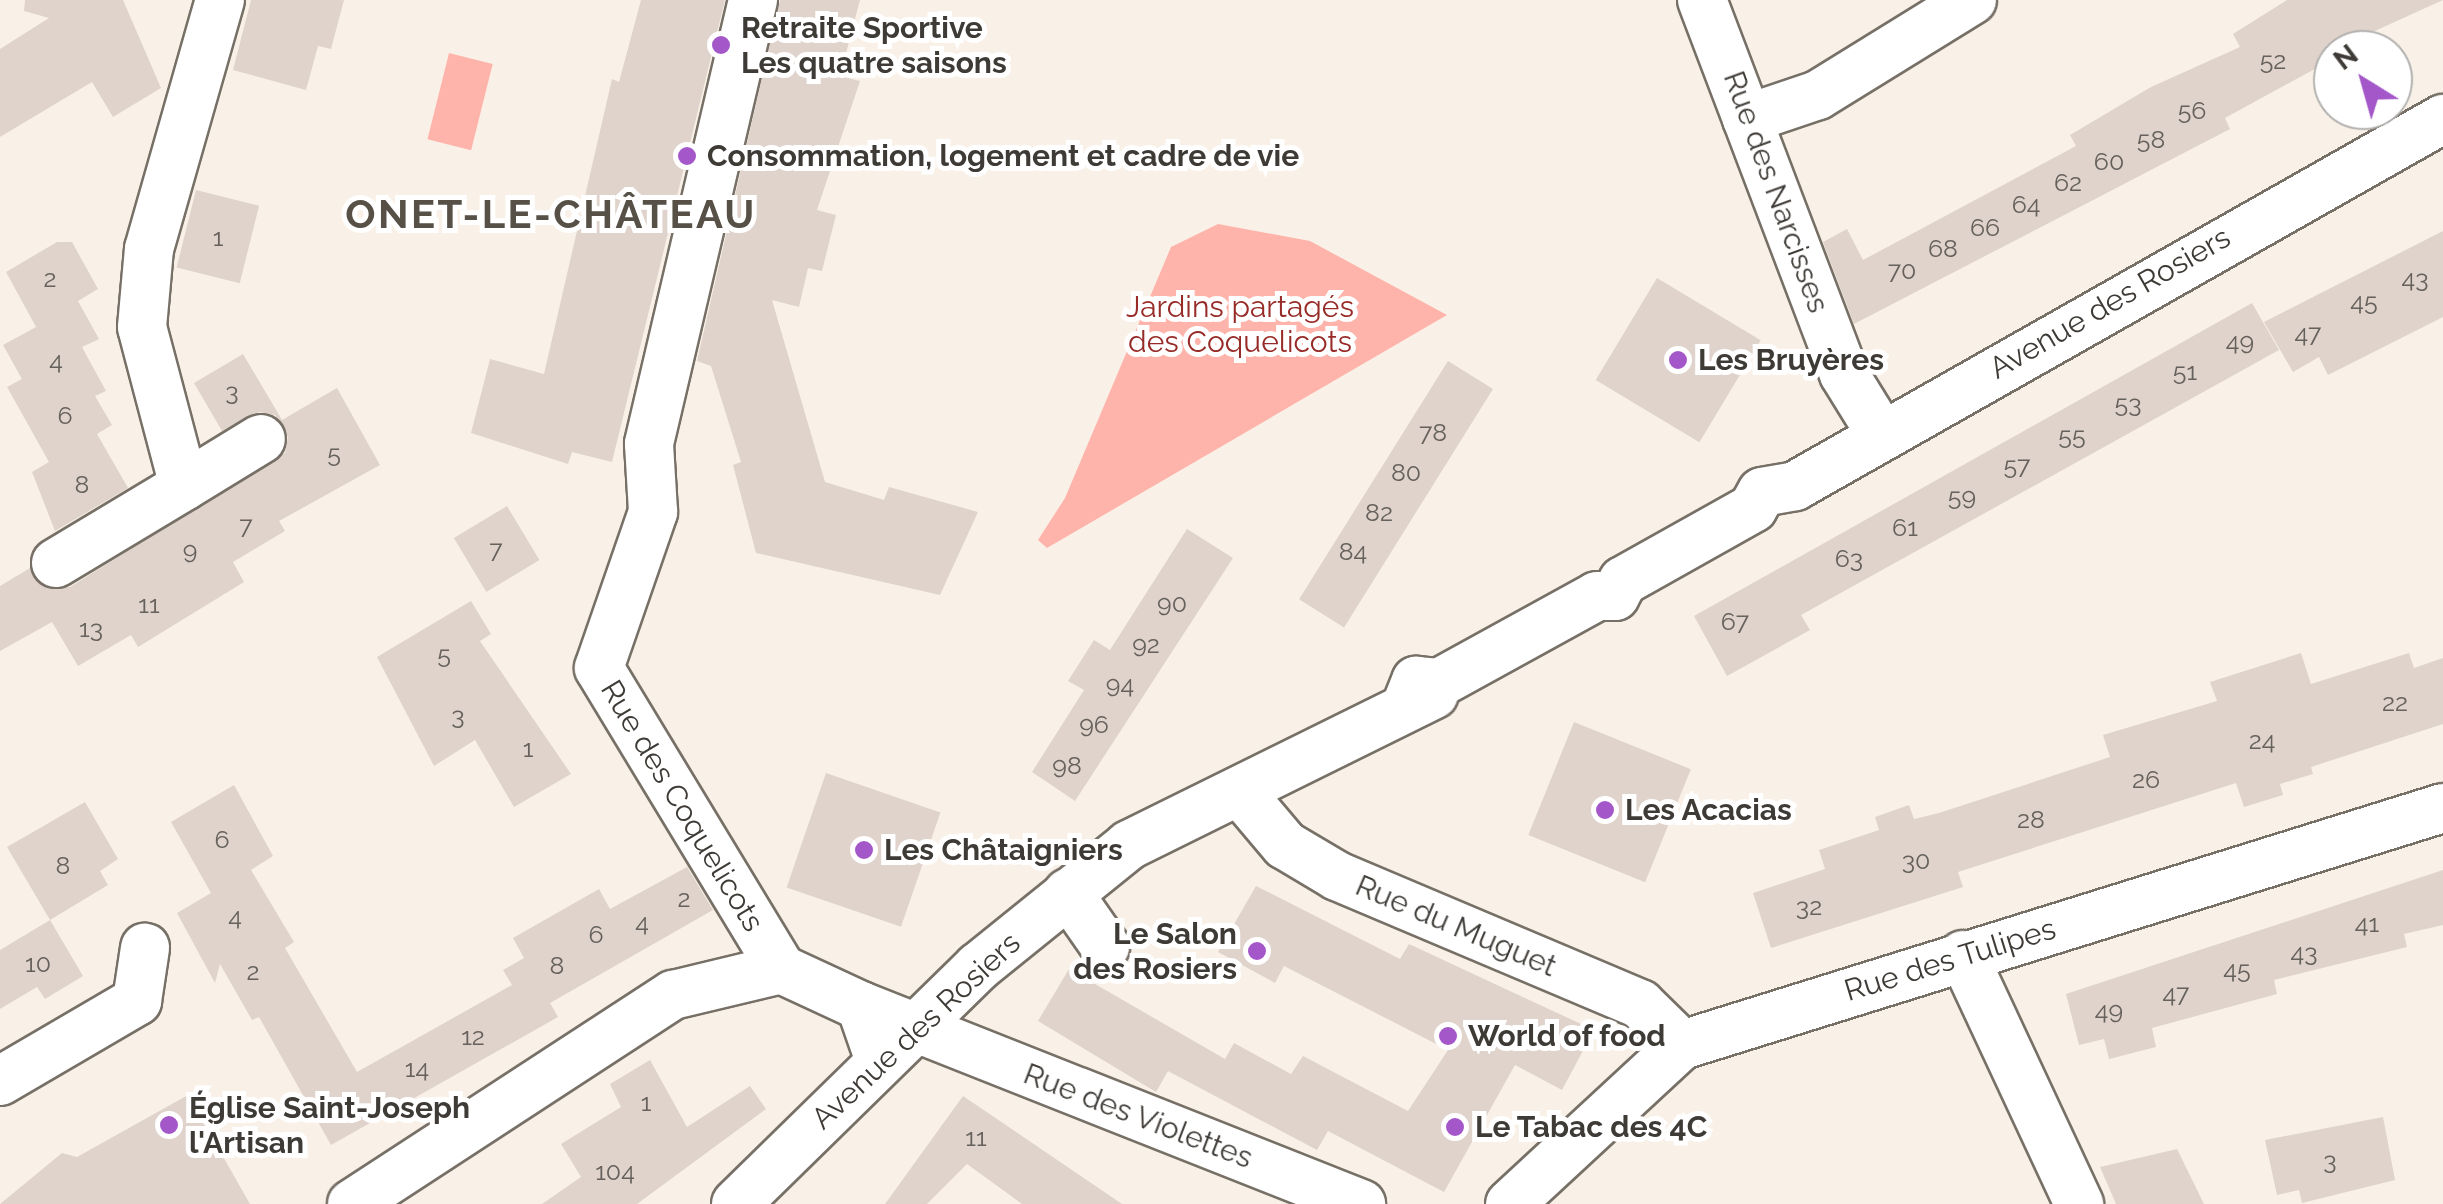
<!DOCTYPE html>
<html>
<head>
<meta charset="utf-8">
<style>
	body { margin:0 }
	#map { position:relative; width:2443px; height:1204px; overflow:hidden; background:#f9f1e7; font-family:Raleway,sans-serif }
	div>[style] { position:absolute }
	.green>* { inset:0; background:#ffb4ab; transform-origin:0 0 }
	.building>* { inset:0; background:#dfd3cc; transform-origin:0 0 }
	.roads { filter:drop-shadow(2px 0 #777067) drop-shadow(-2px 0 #777067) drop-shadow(0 2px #777067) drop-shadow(0 -2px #777067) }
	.street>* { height:48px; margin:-24px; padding:0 24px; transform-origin:24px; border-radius:24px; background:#fff }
	.dots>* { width:28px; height:28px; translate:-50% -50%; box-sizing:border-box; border:5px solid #fff; border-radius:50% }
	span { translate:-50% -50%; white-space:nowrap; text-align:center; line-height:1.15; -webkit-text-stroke:10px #fff; paint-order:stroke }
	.number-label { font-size:25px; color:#66615c }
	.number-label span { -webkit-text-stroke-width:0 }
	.poi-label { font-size:30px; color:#3e3b37; font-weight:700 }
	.left { translate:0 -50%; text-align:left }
	.right { translate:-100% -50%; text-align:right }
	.street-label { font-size:30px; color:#3e3b37 }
	.park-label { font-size:30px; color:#972b27 }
	.district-label { font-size:40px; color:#565047; font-weight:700; letter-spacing:2.5px }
	.north { position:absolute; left:2313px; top:30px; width:100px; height:100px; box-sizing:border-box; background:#fff; border:2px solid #b2b1af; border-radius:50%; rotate:323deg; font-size:28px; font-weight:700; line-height:40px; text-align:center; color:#3e3b37 }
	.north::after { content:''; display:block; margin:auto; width:35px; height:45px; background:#a457c9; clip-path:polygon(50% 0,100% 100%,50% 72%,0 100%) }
</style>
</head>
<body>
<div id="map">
	<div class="green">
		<div style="left:449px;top:53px;width:45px;height:89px;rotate:14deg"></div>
		<div style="clip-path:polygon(1218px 224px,1310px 241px,1447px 315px,1047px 548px,1038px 540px,1065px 498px,1171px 247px)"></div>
	</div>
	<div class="building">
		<div style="clip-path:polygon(25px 0,123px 0,161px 88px,113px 117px,92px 82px,0 137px,0 49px,49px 18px,24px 11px)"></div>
		<div style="clip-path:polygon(251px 0,344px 0,331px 49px,318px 46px,306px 90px,233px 70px)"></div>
		<div style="clip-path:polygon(641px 0,725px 0,612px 462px,572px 452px,568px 464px,471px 433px,490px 359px,544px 374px,612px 79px,619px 82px)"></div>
		<div style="clip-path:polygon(780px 0,860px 0,840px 76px,860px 81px,817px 210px,836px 215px,822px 271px,808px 268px,799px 307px,772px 300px,825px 482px,884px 500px,889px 487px,978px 512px,940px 595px,756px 553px,733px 465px,741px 462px,711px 366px,697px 361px)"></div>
		<div style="clip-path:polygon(2287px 0,2443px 0,2333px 50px,2333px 59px,2225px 118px,2230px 129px,1854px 324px,1823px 242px,1847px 229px,1863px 260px,2076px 146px,2070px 135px,2151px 87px,2240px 47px,2233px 34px)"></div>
		<div style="left:196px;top:190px;width:65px;height:80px;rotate:14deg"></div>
		<div style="clip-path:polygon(2443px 231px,2443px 317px,2328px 375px,2319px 357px,2293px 372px,2264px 322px)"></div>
		<div style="clip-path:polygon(57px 242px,72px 242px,98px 289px,78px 301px,99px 339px,82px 347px,106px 391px,95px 396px,112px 425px,97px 434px,128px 488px,55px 531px,32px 472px,49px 462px,7px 387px,22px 379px,3px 345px,36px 327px,6px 272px)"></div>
		<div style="left:1657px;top:278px;width:121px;height:119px;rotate:31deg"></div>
		<div style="clip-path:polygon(2252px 303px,2279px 350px,1801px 615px,1810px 630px,1727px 676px,1694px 616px)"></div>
		<div style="clip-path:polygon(243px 354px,282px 420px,337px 388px,380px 465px,279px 521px,285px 531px,233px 562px,244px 582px,138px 647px,131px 635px,78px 666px,52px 622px,0 651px,0 586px,30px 568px,44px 587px,70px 587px,285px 453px,288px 437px,275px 415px,259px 412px,222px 431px,194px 383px)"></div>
		<div style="left:1448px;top:361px;width:53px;height:281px;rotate:32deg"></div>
		<div style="left:507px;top:506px;width:63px;height:62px;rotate:59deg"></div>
		<div style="clip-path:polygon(1187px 529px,1233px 558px,1075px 801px,1032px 772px,1084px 690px,1068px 681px,1094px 640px,1110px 650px)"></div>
		<div style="clip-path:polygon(471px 601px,491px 634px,480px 641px,571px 774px,514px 807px,475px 740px,434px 766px,377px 657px)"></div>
		<div style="clip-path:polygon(2301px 653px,2311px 684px,2409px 653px,2414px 668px,2443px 658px,2443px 724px,2311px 767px,2313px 774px,2280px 784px,2283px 795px,2244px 807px,2236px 783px,1958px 872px,1963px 887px,1771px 948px,1753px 893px,1825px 869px,1819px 850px,1879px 830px,1875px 817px,1909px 805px,1914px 819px,1939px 813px,2110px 757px,2103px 735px,2217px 701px,2210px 682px)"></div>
		<div style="left:1574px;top:722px;width:126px;height:122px;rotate:22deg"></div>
		<div style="left:826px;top:773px;width:121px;height:121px;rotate:19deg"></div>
		<div style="clip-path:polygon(234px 785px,273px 856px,251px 870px,294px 942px,285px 948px,357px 1072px,512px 985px,503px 970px,524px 958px,513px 938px,599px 889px,610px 909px,687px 867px,713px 910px,550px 1003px,558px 1017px,331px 1145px,259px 1017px,252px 1020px,220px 964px,215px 983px,177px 913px,211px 893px,171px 822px)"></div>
		<div style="clip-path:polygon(85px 802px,118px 859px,100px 871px,108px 885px,50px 920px,7px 847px)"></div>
		<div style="clip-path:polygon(2443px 870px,2443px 925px,2404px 934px,2407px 947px,2274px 980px,2277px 994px,2152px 1028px,2156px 1047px,2109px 1059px,2104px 1039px,2079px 1045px,2066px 994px)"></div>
		<div style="clip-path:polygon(1256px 886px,1400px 959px,1409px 944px,1594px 1030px,1562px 1090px,1515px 1065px,1444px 1192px,1328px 1131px,1317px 1150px,1168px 1071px,1156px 1092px,1038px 1021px,1069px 969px,1225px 1059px,1234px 1043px,1291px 1074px,1303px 1056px,1408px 1111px,1448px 1050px,1284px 966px,1275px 983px,1218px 952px)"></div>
		<div style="clip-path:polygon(50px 920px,83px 976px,45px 999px,37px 987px,0 1009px,0 950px)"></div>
		<div style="clip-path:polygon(650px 1060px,687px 1127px,750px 1086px,766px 1109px,637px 1204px,542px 1204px,581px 1177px,561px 1144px,621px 1107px,610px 1084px)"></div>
		<div style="clip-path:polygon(188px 1095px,250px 1204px,0 1204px,62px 1153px,77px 1157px)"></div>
		<div style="clip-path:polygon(963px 1096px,1019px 1134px,1122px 1204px,1022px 1204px,967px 1164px,927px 1204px,885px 1204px)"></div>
		<div style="clip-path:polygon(2383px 1117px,2395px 1180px,2302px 1203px,2299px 1190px,2277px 1195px,2265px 1140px)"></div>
		<div style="clip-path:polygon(2177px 1149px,2204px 1204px,2116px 1204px,2100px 1167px)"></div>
	</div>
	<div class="roads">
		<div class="street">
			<div style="left:753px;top:0;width:456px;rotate:103.2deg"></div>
			<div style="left:649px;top:444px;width:68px;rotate:86.6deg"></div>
			<div style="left:653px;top:512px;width:165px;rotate:109.1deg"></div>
			<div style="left:599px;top:668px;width:352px;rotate:58.8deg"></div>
			<div style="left:1702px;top:0;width:400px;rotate:69.2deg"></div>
			<div style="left:1844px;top:374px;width:70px;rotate:58.3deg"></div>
			<div style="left:1747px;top:119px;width:75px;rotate:-18.7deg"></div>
			<div style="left:1818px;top:95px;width:181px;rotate:-31.7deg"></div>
			<div style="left:184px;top:486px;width:90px;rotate:-31.4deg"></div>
			<div style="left:56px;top:563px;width:149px;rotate:-31deg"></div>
			<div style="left:184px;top:486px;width:164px;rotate:-104.8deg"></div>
			<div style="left:142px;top:327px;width:78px;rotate:-84.9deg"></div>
			<div style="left:149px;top:249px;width:259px;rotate:-74.1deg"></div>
			<div style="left:1408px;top:701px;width:22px;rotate:-68deg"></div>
			<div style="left:1416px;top:681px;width:23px;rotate:5deg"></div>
			<div style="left:1439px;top:683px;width:180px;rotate:-28.8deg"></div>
			<div style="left:1597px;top:596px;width:18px"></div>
			<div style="left:1615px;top:596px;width:17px;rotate:-62deg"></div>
			<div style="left:1623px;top:581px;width:149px;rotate:-29.3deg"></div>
			<div style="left:1753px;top:508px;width:18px;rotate:-61deg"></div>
			<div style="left:1762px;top:492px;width:34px;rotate:-10deg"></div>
			<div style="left:1795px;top:486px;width:745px;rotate:-29.53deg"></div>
			<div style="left:1241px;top:793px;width:68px;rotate:49.8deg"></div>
			<div style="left:1285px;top:845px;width:61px;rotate:30.8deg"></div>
			<div style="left:1337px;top:876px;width:329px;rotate:22.9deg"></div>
			<div style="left:1640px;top:1004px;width:59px;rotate:44.3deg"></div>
			<div style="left:1068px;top:893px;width:65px;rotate:55.1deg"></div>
			<div style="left:1963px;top:955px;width:275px;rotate:65deg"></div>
			<div style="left:880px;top:1061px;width:58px;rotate:-109.1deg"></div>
			<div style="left:861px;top:1006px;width:538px;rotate:21.6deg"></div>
			<div style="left:0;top:1081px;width:159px;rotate:-30.3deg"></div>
			<div style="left:137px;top:1001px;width:54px;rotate:-81.4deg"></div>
			<div style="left:352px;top:1204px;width:383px;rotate:-33.1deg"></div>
			<div style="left:673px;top:995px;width:111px;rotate:-13.5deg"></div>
			<div style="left:781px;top:969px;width:88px;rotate:24.8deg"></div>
			<div style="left:736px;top:1204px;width:339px;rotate:-44.4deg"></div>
			<div style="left:978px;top:967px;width:194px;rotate:-38.9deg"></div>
			<div style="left:1129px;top:845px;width:340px;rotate:-26.3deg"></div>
			<div style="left:1510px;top:1204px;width:234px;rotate:-42.8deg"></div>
			<div style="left:1682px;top:1045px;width:797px;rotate:-17.3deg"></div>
		</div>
	</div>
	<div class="dots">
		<div style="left:721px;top:45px;background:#a457c9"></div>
		<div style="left:687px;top:156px;background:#a457c9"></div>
		<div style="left:1678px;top:360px;background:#a457c9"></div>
		<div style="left:1605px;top:810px;background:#a457c9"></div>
		<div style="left:864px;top:850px;background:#a457c9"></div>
		<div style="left:1257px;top:951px;background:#a457c9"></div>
		<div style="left:1448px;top:1036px;background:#a457c9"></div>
		<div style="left:169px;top:1125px;background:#a457c9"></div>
		<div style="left:1455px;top:1127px;background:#a457c9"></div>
	</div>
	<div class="number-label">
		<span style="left:2273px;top:60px">52</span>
		<span style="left:2192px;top:110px">56</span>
		<span style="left:2151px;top:139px">58</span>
		<span style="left:2109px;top:161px">60</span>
		<span style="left:2068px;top:182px">62</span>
		<span style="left:2026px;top:204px">64</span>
		<span style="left:1985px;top:227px">66</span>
		<span style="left:218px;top:237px">1</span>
		<span style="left:1943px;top:248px">68</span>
		<span style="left:1902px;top:270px">70</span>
		<span style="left:50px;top:278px">2</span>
		<span style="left:2415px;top:278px">43</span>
		<span style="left:2364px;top:301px">45</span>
		<span style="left:2308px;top:333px">47</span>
		<span style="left:2240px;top:341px">49</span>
		<span style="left:56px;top:360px">4</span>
		<span style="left:2185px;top:371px">51</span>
		<span style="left:232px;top:391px">3</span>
		<span style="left:2128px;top:403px">53</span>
		<span style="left:65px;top:415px">6</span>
		<span style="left:1433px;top:432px">78</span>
		<span style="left:2072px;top:435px">55</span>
		<span style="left:334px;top:453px">5</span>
		<span style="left:2017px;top:465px">57</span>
		<span style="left:1406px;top:472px">80</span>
		<span style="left:82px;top:484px">8</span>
		<span style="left:1962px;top:496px">59</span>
		<span style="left:1379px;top:512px">82</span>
		<span style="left:246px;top:525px">7</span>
		<span style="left:1905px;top:527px">61</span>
		<span style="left:496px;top:549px">7</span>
		<span style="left:190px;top:550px">9</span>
		<span style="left:1353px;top:551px">84</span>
		<span style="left:1849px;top:558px">63</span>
		<span style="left:1172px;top:603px">90</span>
		<span style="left:149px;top:604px">11</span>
		<span style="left:1735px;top:621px">67</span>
		<span style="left:91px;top:628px">13</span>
		<span style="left:1146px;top:644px">92</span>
		<span style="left:444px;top:654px">5</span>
		<span style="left:1120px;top:684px">94</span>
		<span style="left:2395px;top:702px">22</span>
		<span style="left:458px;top:715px">3</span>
		<span style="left:1094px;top:724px">96</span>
		<span style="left:2262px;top:740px">24</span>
		<span style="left:528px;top:748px">1</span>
		<span style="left:1067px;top:765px">98</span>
		<span style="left:2146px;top:779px">26</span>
		<span style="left:2031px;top:819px">28</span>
		<span style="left:222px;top:839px">6</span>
		<span style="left:1916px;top:860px">30</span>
		<span style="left:63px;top:865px">8</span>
		<span style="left:684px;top:898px">2</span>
		<span style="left:1809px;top:906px">32</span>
		<span style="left:235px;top:916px">4</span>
		<span style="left:642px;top:922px">4</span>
		<span style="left:2367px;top:923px">41</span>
		<span style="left:596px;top:934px">6</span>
		<span style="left:2304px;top:952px">43</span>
		<span style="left:38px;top:963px">10</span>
		<span style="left:557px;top:965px">8</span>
		<span style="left:2237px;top:969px">45</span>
		<span style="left:253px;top:971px">2</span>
		<span style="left:2176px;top:993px">47</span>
		<span style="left:2109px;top:1010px">49</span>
		<span style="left:473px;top:1036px">12</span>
		<span style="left:417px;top:1068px">14</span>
		<span style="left:646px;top:1102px">1</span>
		<span style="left:976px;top:1137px">11</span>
		<span style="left:2330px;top:1160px">3</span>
		<span style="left:615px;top:1171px">104</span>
	</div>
	<div class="poi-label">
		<span class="left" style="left:741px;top:45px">Retraite Sportive<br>Les quatre saisons</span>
		<span class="left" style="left:707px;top:156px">Consommation, logement et cadre de vie</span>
		<span class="left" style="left:1698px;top:360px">Les Bruyères</span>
		<span class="left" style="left:1625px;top:810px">Les Acacias</span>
		<span class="left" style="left:884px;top:850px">Les Châtaigniers</span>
		<span class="right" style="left:1237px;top:951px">Le Salon<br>des Rosiers</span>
		<span class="left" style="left:1468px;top:1036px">World of food</span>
		<span class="left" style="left:189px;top:1125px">Église Saint-Joseph<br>l'Artisan</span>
		<span class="left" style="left:1475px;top:1127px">Le Tabac des 4C</span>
	</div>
	<div class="street-label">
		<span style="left:1776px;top:192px;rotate:70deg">Rue des Narcisses</span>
		<span style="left:2110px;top:303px;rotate:-30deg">Avenue des Rosiers</span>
		<span style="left:682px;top:806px;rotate:59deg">Rue des Coquelicots</span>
		<span style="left:1456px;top:926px;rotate:23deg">Rue du Muguet</span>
		<span style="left:1950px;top:960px;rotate:-17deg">Rue des Tulipes</span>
		<span style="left:916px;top:1031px;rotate:-43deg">Avenue des Rosiers</span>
		<span style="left:1138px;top:1116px;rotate:21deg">Rue des Violettes</span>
	</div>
	<div class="park-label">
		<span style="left:1240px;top:324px">Jardins partagés<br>des Coquelicots</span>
	</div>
	<div class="district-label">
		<span style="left:551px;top:214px">ONET-LE-CHÂTEAU</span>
	</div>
	<div class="north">N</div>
</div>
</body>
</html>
